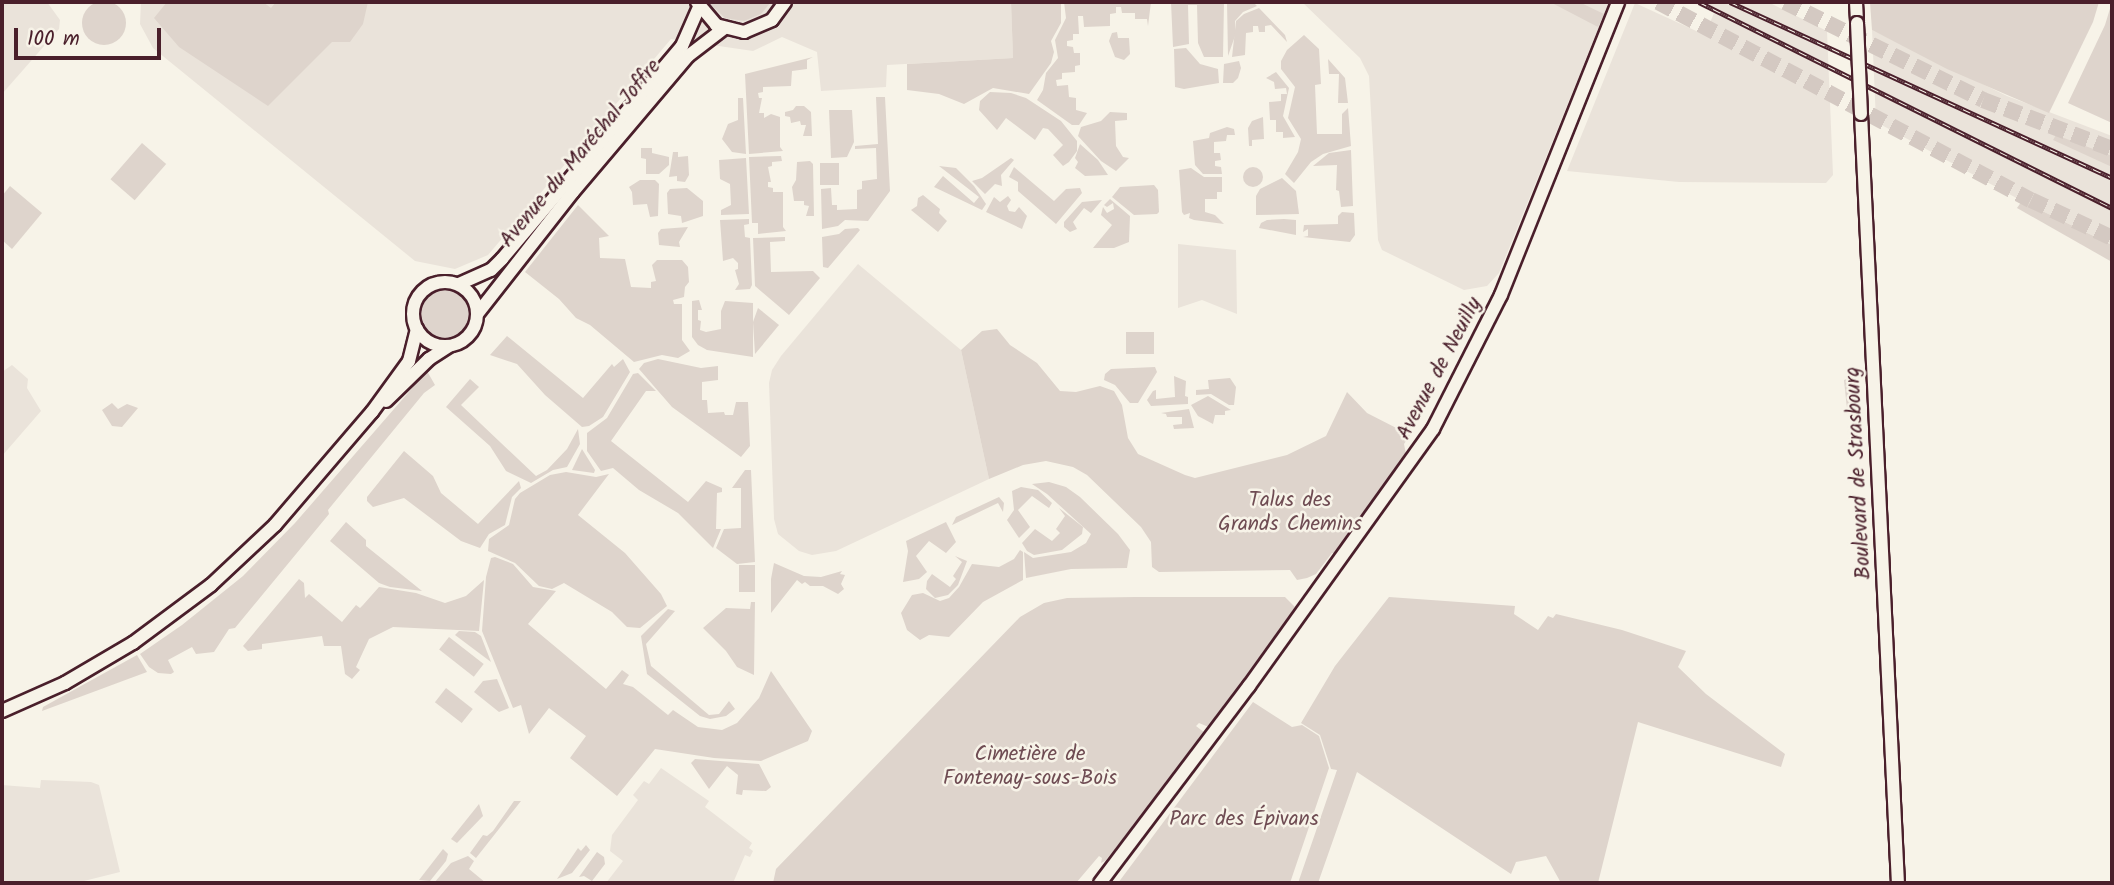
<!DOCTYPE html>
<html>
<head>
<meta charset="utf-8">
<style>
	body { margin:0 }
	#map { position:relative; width:2114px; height:885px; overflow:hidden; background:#f7f3e8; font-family:Kalam,sans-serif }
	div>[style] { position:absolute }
	.built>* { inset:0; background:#eae3da }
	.green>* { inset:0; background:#ded4cc; transform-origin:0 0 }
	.round { border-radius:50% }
	.highway-tunnel>* { height:16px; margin-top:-8px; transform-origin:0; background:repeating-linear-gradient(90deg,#d4c9c2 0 16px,transparent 0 24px) }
	.roads { filter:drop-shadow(2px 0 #4a1f2b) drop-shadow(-2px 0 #4a1f2b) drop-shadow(0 2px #4a1f2b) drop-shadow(0 -2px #4a1f2b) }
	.secondary>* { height:12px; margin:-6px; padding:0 6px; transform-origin:6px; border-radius:6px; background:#f7f3e8 }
	.secondary>.ring { margin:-6px; padding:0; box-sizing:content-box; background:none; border:12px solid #f7f3e8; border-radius:50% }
	.primary>* { height:12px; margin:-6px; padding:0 6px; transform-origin:6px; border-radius:6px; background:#f7f3e8 }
	.rail>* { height:5px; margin-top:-2.5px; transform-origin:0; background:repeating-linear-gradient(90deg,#f7f3e8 0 8px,#4a1f2b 0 16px); box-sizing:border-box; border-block:2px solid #4a1f2b }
	.bridges { filter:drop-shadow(2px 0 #4a1f2b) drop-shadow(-2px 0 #4a1f2b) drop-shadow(0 2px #4a1f2b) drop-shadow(0 -2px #4a1f2b) }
	.primary-bridge>* { height:12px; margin:-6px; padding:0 6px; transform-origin:6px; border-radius:6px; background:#f7f3e8 }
	span { translate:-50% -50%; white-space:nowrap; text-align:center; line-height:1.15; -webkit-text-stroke:5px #f7f3e8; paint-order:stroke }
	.street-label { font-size:21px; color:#4a1f2b }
	.park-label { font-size:21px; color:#6f4c53 }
	.frame { position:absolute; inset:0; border:4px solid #4a1f2b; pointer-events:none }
	.scale { position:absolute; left:14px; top:28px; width:147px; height:32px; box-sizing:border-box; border:4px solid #4a1f2b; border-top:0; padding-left:9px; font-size:21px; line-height:24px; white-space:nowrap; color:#4a1f2b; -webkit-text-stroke:5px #f7f3e8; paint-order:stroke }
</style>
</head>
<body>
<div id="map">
	<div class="built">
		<div style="clip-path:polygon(2px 2px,47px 2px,60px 20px,59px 29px,2px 94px)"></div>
		<div style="clip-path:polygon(141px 2px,1011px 2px,1013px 58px,887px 65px,886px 87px,821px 91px,817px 52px,782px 37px,753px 51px,671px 39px,488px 255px,455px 269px,415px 261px,153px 48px,140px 24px)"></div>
		<div style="clip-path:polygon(1302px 2px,1609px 2px,1510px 246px,1499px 273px,1487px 286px,1464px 290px,1382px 250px,1378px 240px,1369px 76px,1360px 58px)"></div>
		<div style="clip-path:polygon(1691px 2px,1768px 2px,1827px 31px,1833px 175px,1826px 183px,1679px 182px,1567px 171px,1635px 3px,1705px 35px,1714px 13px)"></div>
		<div style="clip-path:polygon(1872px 30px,2007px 96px,2112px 136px,2112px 245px,2022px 201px,1876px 122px)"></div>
		<div style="clip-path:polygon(1178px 244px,1236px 250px,1237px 314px,1202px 300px,1178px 308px)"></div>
		<div style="clip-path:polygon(858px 264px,961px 350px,989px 479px,836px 551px,812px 555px,799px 551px,778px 534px,774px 519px,769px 383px,772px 370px,781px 356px)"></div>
		<div style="clip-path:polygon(12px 365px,28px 379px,27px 388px,41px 411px,2px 456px,2px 372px)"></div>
		<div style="clip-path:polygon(661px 768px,709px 801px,705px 807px,752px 843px,749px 848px,753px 851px,750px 857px,745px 855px,733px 883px,606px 883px,623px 861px,610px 851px,612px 835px,638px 800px,633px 795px,644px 781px,649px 784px)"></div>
		<div style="clip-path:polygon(41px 780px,91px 782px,99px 785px,120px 872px,76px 883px,2px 883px,2px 785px,40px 788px)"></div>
	</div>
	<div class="green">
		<div class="round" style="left:82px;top:1px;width:44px;height:44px"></div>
		<div style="clip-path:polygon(167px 2px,263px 2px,271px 8px,276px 2px,368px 2px,363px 24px,350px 42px,332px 42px,268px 106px,179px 47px,154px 18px)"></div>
		<div style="clip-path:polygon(708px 2px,771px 2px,761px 14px,744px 21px,725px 18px)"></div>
		<div style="clip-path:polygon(1011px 2px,1061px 2px,1061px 23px,1051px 41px,1054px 52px,1051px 63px,1029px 94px,993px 88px,964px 104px,939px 94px,907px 90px,907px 64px,1013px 58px)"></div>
		<div style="clip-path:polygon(1064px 2px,1151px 2px,1148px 26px,1147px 19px,1135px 19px,1135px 13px,1122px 13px,1121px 7px,1116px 7px,1116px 13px,1110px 14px,1110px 26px,1084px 27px,1083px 16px,1078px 16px,1079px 34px,1073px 34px,1073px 40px,1067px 41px,1067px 46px,1073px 47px,1074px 53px,1080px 53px,1080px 65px,1075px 66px,1075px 72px,1062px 73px,1062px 79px,1056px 80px,1057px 86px,1068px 85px,1069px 97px,1076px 98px,1076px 110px,1087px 113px,1079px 125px,1072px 125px,1037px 100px,1043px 90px,1046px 73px,1058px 58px,1055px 40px,1066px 18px)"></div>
		<div style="clip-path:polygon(1171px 2px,1224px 2px,1223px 57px,1204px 57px,1198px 43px,1197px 5px,1188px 5px,1189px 44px,1173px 47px)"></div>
		<div style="clip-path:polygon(1227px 2px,1253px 2px,1257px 6px,1243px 12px,1235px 21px,1235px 36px,1228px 56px)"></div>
		<div style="clip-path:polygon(1550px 2px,1579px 2px,1604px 14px,1598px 27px)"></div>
		<div style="clip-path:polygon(1870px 2px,2099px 2px,2093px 22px,2049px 113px,1947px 69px,1872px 30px)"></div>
		<div style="clip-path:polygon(2112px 2px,2112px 123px,2068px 103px,2105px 25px)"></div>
		<div style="clip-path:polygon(1259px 8px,1285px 35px,1287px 42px,1271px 25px,1265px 26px,1265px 32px,1259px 32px,1258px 26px,1253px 26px,1253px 32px,1246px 33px,1245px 55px,1232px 57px,1236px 21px,1244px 14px)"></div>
		<div style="clip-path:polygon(1117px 32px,1118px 38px,1129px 38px,1130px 54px,1124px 60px,1115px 57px,1109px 41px,1112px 33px)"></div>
		<div style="clip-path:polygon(1304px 35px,1319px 49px,1321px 84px,1315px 85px,1317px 134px,1342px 134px,1342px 114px,1348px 108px,1351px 146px,1323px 154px,1311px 162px,1294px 183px,1285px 174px,1298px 152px,1301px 139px,1288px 118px,1295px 87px,1281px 69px,1281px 61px,1287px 50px)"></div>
		<div style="clip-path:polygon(1186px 48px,1200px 64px,1218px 69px,1219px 83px,1184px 89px,1175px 87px,1174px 49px)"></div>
		<div style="clip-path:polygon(813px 57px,807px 60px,807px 69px,792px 71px,791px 86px,763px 87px,763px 92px,758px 93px,759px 98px,762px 98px,759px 113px,764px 113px,764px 118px,771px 114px,780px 117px,780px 147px,783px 151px,749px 154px,745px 74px)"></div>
		<div style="clip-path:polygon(1328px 59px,1345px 78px,1348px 103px,1338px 103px,1339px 74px,1329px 74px)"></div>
		<div style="clip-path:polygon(1239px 61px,1241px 68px,1238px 78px,1233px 83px,1223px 83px,1224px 64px)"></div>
		<div style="clip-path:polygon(1276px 72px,1289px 88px,1283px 116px,1295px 137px,1283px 138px,1283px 132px,1276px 132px,1276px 120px,1270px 120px,1269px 102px,1281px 101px,1281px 94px,1287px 94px,1286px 88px,1275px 89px,1274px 82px,1266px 78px)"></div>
		<div style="clip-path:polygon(990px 92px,1011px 93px,1026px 98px,1061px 121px,1077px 141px,1077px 151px,1069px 162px,1063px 166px,1053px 155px,1063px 145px,1048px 129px,1043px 128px,1035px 140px,1006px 118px,997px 130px,979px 110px,980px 101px)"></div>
		<div style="clip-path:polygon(876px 97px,885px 97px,890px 191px,868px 221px,845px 220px,838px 226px,822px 229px,821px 189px,831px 188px,832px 205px,837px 205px,837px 210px,857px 209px,857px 190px,862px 189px,862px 181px,877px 179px,876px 148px,855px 149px,855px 146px,878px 144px)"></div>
		<div style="clip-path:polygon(738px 98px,743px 98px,746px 154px,732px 152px,722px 139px,728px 124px,738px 120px)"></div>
		<div style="clip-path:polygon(796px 106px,804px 106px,811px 112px,812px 136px,803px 136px,806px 125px,801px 125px,800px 121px,791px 123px,790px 117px,785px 116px,785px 112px,793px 110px)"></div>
		<div style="clip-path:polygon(829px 110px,852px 110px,854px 142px,847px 157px,831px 158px)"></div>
		<div style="clip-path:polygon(1110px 112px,1127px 113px,1127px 120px,1115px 121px,1116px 146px,1123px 157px,1129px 158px,1116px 171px,1101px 161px,1078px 136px,1081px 127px,1101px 121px)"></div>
		<div style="clip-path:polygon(1263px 117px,1264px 139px,1252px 140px,1252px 146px,1249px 146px,1248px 128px,1252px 121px)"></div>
		<div style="clip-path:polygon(1227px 127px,1234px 129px,1235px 135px,1227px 135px,1226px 141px,1214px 142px,1214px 153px,1220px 153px,1221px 160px,1215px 161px,1215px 166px,1221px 167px,1222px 174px,1203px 174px,1195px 165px,1193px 141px,1209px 138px,1210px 133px)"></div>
		<div style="clip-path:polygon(2056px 135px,2112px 156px,2112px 167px,2053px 140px)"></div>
		<div style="left:142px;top:143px;width:32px;height:48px;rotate:41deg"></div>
		<div style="clip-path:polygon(1080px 144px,1098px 160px,1108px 175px,1085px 176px,1075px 168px,1078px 162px,1075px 158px)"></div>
		<div style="clip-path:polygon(641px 148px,652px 148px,652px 153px,669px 157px,669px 165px,659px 174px,646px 174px,646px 159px,641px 158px)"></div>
		<div style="clip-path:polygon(1351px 150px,1353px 206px,1341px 207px,1339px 191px,1336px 190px,1337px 165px,1313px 166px,1329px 153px)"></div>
		<div style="clip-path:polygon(673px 152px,678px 152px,678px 157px,688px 156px,689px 175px,685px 182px,677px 181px,677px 176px,669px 177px)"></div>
		<div style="clip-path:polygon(781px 156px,782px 161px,772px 162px,772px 166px,768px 167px,771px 182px,768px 182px,768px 187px,773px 188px,773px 192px,783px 192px,783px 227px,786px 231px,758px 234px,758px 223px,752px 223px,749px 157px)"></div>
		<div style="clip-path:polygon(746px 158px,749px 214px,721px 215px,721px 210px,731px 205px,730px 184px,720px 179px,719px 160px)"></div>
		<div style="clip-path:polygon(1011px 158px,1014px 160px,1001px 175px,1002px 186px,995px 184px,985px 194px,972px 181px,982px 178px)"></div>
		<div style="clip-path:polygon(810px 161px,813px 164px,814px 216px,806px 216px,809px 206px,804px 205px,804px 201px,794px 201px,792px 187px,796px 180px,797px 162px)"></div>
		<div style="left:839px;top:163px;width:22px;height:19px;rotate:90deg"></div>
		<div style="clip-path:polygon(939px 166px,956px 168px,974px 186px,986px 204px,982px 210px,934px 187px,943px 176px,974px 203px,979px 197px)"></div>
		<div style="clip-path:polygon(1014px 167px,1054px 201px,1066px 189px,1080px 188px,1082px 193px,1056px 224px,1018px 191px,1018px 182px,1009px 177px)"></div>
		<div class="round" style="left:1243px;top:167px;width:20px;height:20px"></div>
		<div style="clip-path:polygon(1191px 168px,1204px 177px,1222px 177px,1222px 192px,1217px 192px,1217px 199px,1205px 199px,1205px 212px,1215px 215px,1224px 224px,1194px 220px,1189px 218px,1190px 213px,1184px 215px,1182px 212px,1179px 170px)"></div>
		<div style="clip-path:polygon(1282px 178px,1296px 191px,1299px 214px,1256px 215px,1256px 196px,1260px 189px)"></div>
		<div style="clip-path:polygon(640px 180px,655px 180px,659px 184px,658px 216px,650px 217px,647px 204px,633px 205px,632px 192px,629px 187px)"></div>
		<div style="clip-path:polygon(1154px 185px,1158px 190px,1159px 212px,1157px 214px,1134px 215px,1112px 197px,1120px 187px)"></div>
		<div style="clip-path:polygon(10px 186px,42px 213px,12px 249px,2px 240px,2px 196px)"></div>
		<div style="clip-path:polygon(687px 188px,703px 201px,703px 216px,682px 223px,681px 216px,668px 214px,667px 193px,670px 189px)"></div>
		<div style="clip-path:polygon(923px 195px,940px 209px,939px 213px,947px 221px,938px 232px,911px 210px,917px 206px,918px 198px)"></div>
		<div style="clip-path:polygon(1008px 196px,1011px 200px,1007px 206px,1009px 211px,1015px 212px,1019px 207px,1027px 216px,1022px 229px,986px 212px,994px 197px,1000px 202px)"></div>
		<div style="clip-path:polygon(1110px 199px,1130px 216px,1129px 242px,1114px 248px,1093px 248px,1112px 225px,1101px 215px,1103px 207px,1107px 213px,1114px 209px,1113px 203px,1107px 207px,1104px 205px)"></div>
		<div style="clip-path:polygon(1102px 200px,1091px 213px,1084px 208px,1073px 222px,1077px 229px,1070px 232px,1064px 227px,1064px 222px,1082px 202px)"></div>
		<div style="clip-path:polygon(2022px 201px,2112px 245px,2112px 262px,2017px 208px)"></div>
		<div style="clip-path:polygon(578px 205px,609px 236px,599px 238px,600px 258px,625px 259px,631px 287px,651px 288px,651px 282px,656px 281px,652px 265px,657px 260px,682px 260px,688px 267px,689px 282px,685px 287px,684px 297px,673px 300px,674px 304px,682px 304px,682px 340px,690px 351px,678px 358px,662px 355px,634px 362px,590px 325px,576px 318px,559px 299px,525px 272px)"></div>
		<div style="clip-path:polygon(1342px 212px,1354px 213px,1355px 235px,1350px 242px,1303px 237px,1308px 236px,1308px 229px,1303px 232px,1304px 225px,1338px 224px,1338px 216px)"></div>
		<div style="clip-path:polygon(749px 219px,749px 224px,744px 225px,745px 237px,750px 238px,752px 285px,750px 289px,735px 290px,739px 284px,735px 270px,738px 269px,738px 263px,733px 258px,723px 261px,720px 220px)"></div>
		<div style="clip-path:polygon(1284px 219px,1296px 220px,1296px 235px,1259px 228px,1261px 223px,1267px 220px)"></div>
		<div style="clip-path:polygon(688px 227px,679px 242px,680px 247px,659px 245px,658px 233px,661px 229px)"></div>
		<div style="clip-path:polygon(858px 228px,860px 230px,828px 268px,823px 267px,822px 237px,839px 234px,845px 229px)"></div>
		<div style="clip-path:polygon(785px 237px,785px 241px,770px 242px,771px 272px,813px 271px,820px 278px,789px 315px,755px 286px,753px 238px)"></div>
		<div class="round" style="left:421px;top:289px;width:50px;height:50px"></div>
		<div style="clip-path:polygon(699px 300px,702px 310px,698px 310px,698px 320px,701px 321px,700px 330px,706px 332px,721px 329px,721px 311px,725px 301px,753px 303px,753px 357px,707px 350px,698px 345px,692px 337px,692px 301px)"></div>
		<div style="clip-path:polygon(758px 308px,779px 325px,755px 354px,753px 322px)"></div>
		<div style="clip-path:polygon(997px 329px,1010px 345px,1037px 363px,1060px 391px,1076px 392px,1100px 386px,1114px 391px,1122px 405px,1128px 438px,1138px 454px,1185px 475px,1195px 478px,1287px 455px,1326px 436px,1347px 392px,1367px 413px,1410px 435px,1404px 444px,1406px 454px,1335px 553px,1332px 553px,1316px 574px,1307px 578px,1297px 580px,1290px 570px,1159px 572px,1152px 567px,1151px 542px,1141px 527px,1087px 475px,1073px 467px,1046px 461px,1023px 465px,989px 479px,961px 350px,982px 331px)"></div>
		<div style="left:1154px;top:332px;width:22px;height:28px;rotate:90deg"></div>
		<div style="clip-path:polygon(507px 336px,583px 398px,612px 364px,614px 367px,623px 359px,630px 372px,603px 417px,589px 426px,582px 427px,545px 395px,517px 364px,490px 355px)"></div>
		<div style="clip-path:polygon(658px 359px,701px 368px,718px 366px,718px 380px,702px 382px,702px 400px,707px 400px,708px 413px,724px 412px,725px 415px,733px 415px,736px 402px,748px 402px,750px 446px,741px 457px,672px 407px,639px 369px,644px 363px)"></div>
		<div style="clip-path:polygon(1155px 367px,1157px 372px,1138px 403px,1130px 403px,1115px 385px,1104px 380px,1105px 374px,1111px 369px)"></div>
		<div style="clip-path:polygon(427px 371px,435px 385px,424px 393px,328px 510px,329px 514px,235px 628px,229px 629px,214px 652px,196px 654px,192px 647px,168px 660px,174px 672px,171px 674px,158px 673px,149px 667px,140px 654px,182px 625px,243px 576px,295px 523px)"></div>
		<div style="clip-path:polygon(638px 373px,656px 391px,646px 391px,611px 441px,688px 502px,706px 481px,722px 488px,722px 492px,717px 493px,716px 529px,721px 529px,713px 548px,678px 513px,639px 490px,613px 468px,601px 471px,587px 451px,587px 433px,607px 418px,633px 374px)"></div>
		<div style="clip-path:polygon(1174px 376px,1186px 381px,1185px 396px,1188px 397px,1188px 404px,1151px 406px,1147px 400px,1153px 391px,1156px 390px,1156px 399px,1175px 397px)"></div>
		<div style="clip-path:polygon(1856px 376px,1859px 406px,1858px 409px,1847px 409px,1844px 380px)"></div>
		<div style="clip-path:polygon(1230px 378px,1236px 387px,1234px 405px,1229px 405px,1211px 394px,1196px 395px,1196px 390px,1209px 389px,1208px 380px)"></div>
		<div style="clip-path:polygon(470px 379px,479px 387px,461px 405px,536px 476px,547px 470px,567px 449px,578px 429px,580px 444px,567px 467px,553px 470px,531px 483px,506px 471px,490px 446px,446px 407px)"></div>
		<div style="clip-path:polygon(1208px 396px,1231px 410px,1225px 411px,1225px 415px,1215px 415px,1213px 424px,1198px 416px,1191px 405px)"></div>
		<div style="clip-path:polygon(112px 403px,118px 409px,127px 404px,138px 408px,122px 427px,112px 426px,102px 410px)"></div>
		<div style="clip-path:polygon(1189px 409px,1194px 428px,1174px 429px,1173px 425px,1182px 424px,1182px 417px,1167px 417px,1166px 414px,1161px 413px)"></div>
		<div style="clip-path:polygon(582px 449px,595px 470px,594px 473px,572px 470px)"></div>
		<div style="clip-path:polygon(404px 451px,433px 476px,441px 493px,478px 524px,519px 481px,521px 488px,512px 497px,505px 525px,489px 534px,480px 548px,461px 541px,404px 498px,373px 507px,367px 501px,367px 497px)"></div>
		<div style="clip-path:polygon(745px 470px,751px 470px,755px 562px,737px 564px,716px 548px,724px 529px,741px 528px,741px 488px,732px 488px)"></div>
		<div style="clip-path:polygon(566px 472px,596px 477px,609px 474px,578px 515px,625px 553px,661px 594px,667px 606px,640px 628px,627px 627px,612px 612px,564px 583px,552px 589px,539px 586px,515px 563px,488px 551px,489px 539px,509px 525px,515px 499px,520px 493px,550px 475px)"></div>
		<div style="clip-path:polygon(1049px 482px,1066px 487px,1080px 497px,1118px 534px,1130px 550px,1127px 568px,1071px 569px,1026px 578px,1024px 552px,1033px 558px,1071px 552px,1086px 543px,1091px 534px,1047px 494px,1032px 484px)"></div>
		<div style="clip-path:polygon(1021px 487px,1038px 490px,1052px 503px,1049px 508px,1032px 496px,1018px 510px,1030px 527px,1019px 538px,1007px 520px,1014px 510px,1012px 491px)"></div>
		<div style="clip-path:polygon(999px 497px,1004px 503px,1003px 512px,998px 503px,952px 525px,956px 517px)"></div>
		<div style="clip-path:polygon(1059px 508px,1083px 527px,1082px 534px,1062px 550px,1034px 555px,1027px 551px,1022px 543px,1035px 529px,1052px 541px,1060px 533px,1056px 529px,1065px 516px)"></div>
		<div style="clip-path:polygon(346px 522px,366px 540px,366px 546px,422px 591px,390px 587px,379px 583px,330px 541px)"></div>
		<div style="clip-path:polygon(946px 522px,956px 542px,946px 553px,929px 541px,916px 556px,927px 572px,919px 579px,903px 582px,908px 551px,906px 541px)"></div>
		<div style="clip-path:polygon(1020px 550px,1023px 552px,1023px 580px,983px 602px,949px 637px,929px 635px,920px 640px,907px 630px,901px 613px,912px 595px,923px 593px,940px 601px,949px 598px,959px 587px,972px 564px,999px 567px,1014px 559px)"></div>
		<div style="clip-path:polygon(955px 556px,967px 561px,958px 585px,948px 595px,935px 598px,926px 589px,927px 581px,932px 574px,950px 587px,956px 579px,953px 576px,962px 562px)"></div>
		<div style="clip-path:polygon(495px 557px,513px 564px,533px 587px,556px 591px,528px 624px,606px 689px,622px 670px,629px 675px,623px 684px,633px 687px,668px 715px,673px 710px,698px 727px,722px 730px,737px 723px,759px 698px,771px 671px,812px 731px,808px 741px,761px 761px,714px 758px,655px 749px,617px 796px,570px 758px,586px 736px,549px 708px,529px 734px,521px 705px,513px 708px,482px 631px,486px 577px,491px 558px)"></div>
		<div style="clip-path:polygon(774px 563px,804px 576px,821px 577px,842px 571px,840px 574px,845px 575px,841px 584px,844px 589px,838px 594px,823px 586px,810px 586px,805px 582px,802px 584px,797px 580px,771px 613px,771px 579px)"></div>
		<div style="left:755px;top:565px;width:27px;height:16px;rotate:90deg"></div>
		<div style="clip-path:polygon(299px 579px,304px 583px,305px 598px,309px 594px,342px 622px,356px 605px,360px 608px,363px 605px,379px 587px,416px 593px,445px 603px,466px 596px,484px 580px,479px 631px,393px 627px,369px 639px,356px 667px,360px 670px,352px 679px,345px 674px,341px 646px,324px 646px,322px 636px,262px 644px,262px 649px,248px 651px,243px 646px)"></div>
		<div style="clip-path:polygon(1135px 597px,1285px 597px,1295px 607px,1211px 728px,1199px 723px,1196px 726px,1205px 733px,1205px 737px,1105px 861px,1101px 863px,1102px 858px,1099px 856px,1076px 883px,773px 883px,776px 869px,1020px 617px,1044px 603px,1067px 598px)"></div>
		<div style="clip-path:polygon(1389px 597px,1515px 606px,1514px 614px,1538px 630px,1548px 616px,1553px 618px,1556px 614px,1622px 630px,1686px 651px,1678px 667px,1706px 694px,1785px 754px,1781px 767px,1638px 722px,1598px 883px,1561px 883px,1546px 856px,1516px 862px,1511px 874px,1357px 772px,1318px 883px,1298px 883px,1337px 770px,1331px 769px,1320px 735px,1301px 723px,1335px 666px)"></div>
		<div style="clip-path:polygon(751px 602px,755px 602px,754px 675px,737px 667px,726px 651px,703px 628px,726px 608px,750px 609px)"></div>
		<div style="clip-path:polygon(668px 609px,675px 611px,646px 644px,651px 666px,709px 715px,719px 714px,729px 701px,735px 709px,726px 716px,710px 719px,700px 716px,647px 674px,641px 636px)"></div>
		<div style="clip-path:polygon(459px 631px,475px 632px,481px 636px,491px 662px,455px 635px)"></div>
		<div style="left:449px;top:637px;width:44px;height:16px;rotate:38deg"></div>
		<div style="clip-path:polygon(137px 655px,147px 672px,42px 711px,43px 707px)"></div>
		<div style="clip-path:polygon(497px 679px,509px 708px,499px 712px,474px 692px,483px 681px)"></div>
		<div style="left:446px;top:688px;width:34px;height:18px;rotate:38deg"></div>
		<div style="clip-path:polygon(1253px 702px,1292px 727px,1302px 725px,1319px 736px,1329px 768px,1290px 883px,1118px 883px)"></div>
		<div style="clip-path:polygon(695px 759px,759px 764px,771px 787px,766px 791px,743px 790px,742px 795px,736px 794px,738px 775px,727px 766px,709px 789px,691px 763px)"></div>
		<div style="clip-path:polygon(514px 801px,521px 801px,476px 858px,470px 853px,483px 835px,487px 836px,493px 831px)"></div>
		<div style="clip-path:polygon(479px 804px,483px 816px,457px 843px,451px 839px)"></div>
		<div style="clip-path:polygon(586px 845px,590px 850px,572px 873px,557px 879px,578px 848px,581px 851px)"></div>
		<div style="clip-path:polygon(443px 849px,448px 854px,446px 861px,430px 881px,419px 880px)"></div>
		<div style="clip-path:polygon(597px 852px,604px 857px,605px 864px,592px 881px,584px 876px,579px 877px)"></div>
		<div style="clip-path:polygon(468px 856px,474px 861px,469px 869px,486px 883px,434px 883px,451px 863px)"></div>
	</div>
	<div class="highway-tunnel">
		<div style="left:1658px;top:2px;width:422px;rotate:28deg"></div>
		<div style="left:2031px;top:200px;width:89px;rotate:25.1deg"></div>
		<div style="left:1785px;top:2px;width:221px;rotate:26.3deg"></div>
		<div style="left:1983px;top:100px;width:138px;rotate:20.8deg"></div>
	</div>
	<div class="roads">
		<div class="secondary">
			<div style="left:697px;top:2px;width:30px;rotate:50deg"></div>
			<div style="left:716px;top:25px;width:29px;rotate:14deg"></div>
			<div style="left:744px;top:32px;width:30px;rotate:-23deg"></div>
			<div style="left:772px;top:20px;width:22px;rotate:-54deg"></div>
			<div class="ring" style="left:413px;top:282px;width:52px;height:52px"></div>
			<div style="left:459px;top:284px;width:35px;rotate:-24deg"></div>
			<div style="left:491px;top:270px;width:16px;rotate:-45deg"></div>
			<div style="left:502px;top:259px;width:279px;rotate:-49.8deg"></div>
			<div style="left:682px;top:46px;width:43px;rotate:-66.4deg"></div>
			<div style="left:478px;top:313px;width:154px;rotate:-51.9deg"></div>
			<div style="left:573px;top:192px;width:178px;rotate:-49.8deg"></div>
			<div style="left:688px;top:56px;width:44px;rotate:-37.6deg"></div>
			<div style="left:386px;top:401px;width:60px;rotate:-44.3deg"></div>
			<div style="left:429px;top:359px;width:24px;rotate:-33deg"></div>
			<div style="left:2px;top:711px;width:69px;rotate:-24deg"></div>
			<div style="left:65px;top:683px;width:79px;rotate:-30.5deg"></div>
			<div style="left:133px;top:643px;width:97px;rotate:-36.6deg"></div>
			<div style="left:211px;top:585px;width:88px;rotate:-43.2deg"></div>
			<div style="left:275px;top:525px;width:149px;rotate:-49.4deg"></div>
			<div style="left:372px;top:412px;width:63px;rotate:-54deg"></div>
			<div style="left:409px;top:361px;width:33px;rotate:-76deg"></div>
			<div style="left:1100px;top:883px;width:247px;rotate:-52.9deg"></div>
			<div style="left:1249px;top:686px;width:316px;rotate:-54.4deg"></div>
			<div style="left:1433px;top:429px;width:150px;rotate:-63.1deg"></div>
			<div style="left:1501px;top:295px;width:315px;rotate:-68.2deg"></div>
		</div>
		<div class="primary">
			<div style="left:1856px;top:2px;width:21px;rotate:87deg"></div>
			<div style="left:1861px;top:114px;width:770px;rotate:87.25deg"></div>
		</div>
	</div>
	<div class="rail">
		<div style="left:1699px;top:2px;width:462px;rotate:26.5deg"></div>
		<div style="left:1730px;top:2px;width:421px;rotate:24.7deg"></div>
	</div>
	<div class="bridges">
		<div class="primary-bridge">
			<div style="left:1857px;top:23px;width:91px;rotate:87.5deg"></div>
		</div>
	</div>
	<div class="street-label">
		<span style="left:581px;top:154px;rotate:-50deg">Avenue du Maréchal Joffre</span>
		<span style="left:1440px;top:369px;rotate:-62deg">Avenue de Neuilly</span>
		<span style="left:1859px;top:473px;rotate:-93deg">Boulevard de Strasbourg</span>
	</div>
	<div class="park-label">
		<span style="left:1290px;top:513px">Talus des<br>Grands Chemins</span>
		<span style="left:1030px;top:767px">Cimetière de<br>Fontenay-sous-Bois</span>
		<span style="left:1244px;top:820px">Parc des Épivans</span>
	</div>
	<div class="frame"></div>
	<div class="scale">100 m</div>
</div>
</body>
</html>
